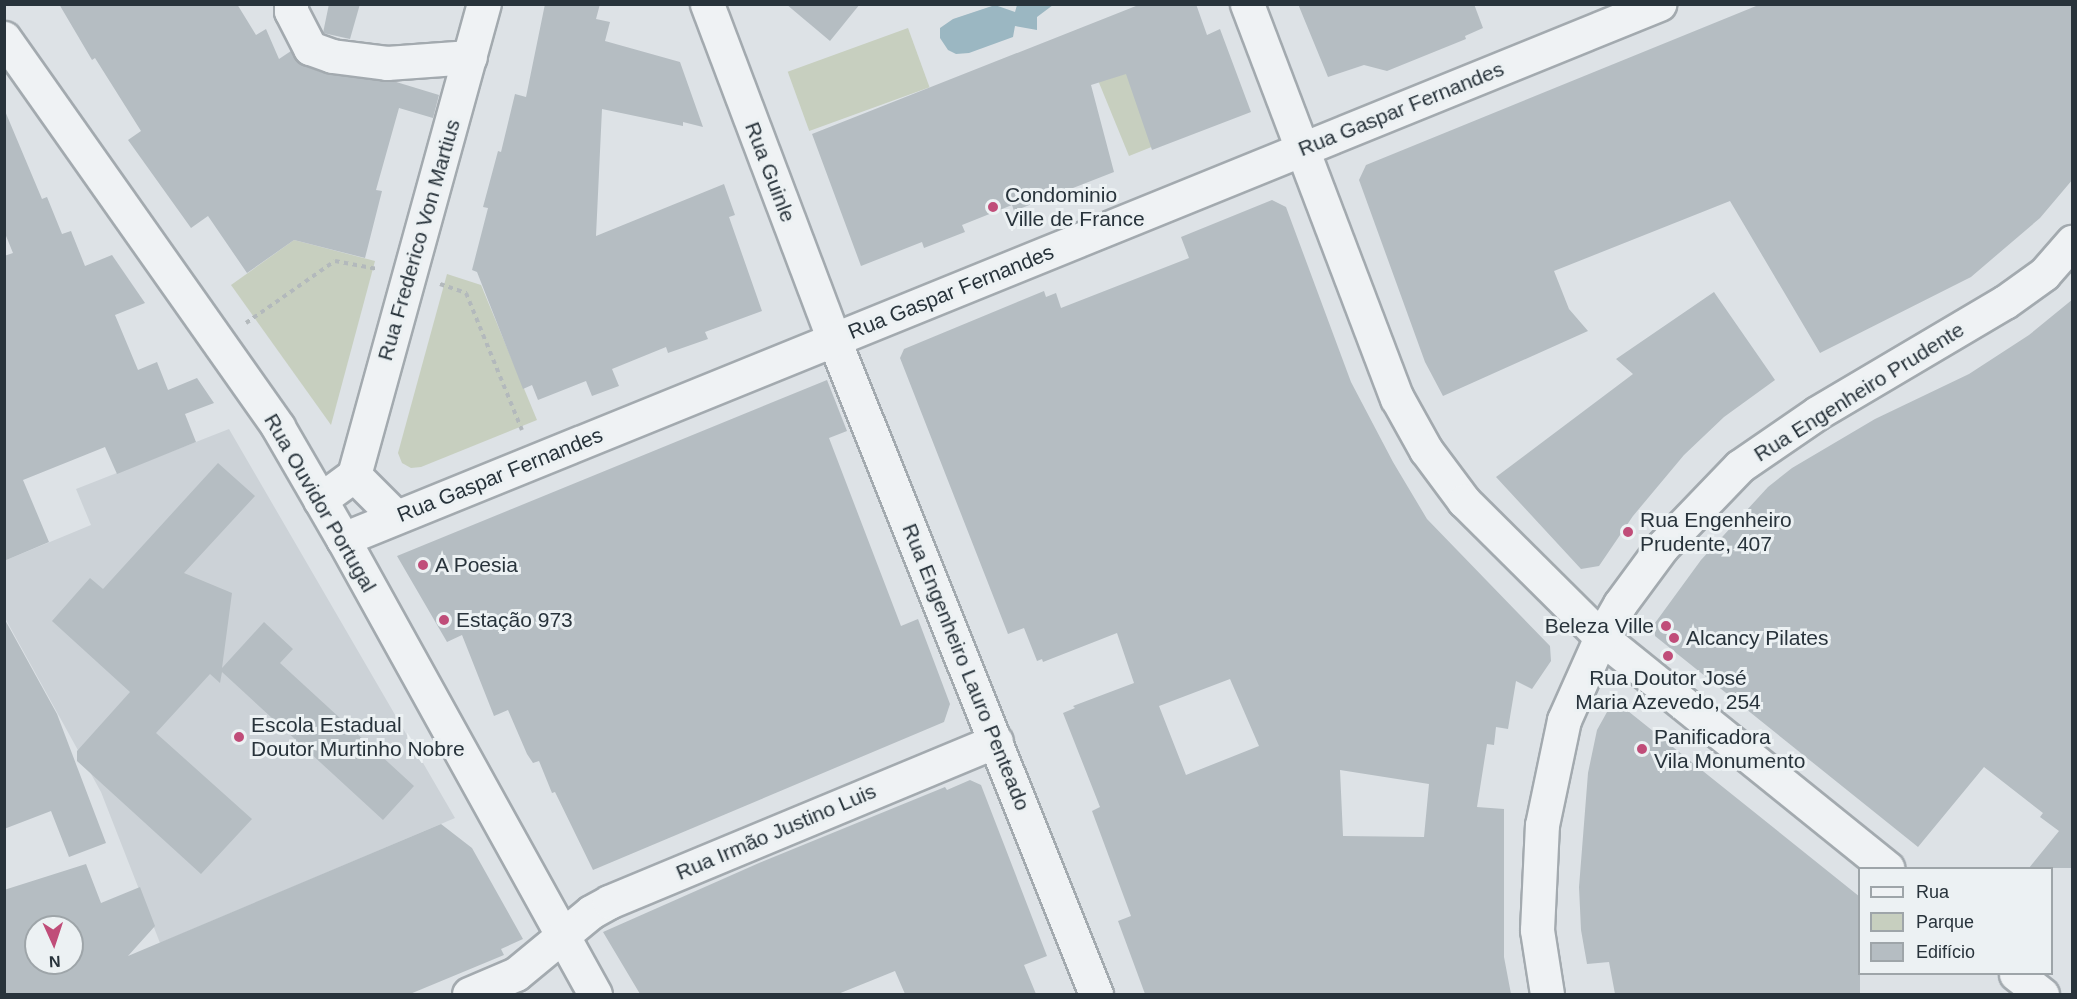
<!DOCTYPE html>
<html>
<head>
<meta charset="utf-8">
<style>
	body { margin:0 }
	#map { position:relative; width:2077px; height:999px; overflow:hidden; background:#dde2e6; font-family:Arial,sans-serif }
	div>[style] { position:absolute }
	.built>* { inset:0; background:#ccd2d7 }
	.green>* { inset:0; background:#c7cfbf; transform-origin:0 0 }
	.water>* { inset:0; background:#9bb7c2 }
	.building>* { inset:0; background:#b5bdc2 }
	.path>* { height:4px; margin-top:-2px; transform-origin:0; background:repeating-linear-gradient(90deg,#b3b9bc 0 4.5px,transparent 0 9px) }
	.roads { filter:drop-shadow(2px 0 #a3aaaf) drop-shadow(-2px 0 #a3aaaf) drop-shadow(0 2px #a3aaaf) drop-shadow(0 -2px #a3aaaf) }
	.minor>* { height:33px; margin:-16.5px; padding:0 16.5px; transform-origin:16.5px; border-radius:16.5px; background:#eff2f4 }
	.dots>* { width:16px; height:16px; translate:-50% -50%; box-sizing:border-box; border:3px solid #ecf1f3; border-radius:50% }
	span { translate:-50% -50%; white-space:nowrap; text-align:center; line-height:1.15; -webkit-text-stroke:6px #ecf1f3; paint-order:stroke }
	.street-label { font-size:21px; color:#28333b }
	.poi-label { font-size:21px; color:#28333b }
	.left { translate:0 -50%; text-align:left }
	.right { translate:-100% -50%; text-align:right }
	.frame { position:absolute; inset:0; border:6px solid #28333b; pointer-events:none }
	.legend { position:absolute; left:1858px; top:867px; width:195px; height:108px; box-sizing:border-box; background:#ecf1f3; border:2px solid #9ea5a9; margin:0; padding:8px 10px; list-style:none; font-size:18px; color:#28333b }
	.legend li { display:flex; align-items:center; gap:12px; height:30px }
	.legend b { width:30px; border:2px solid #9ea5a9 }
	.north { position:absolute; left:24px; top:915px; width:60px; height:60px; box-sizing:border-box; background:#ecf1f3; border:2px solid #9ea5a9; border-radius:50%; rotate:177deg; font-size:16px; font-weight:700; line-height:24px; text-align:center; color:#28333b }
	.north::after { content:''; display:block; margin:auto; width:21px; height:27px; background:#c04d79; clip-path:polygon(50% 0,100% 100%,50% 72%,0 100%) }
</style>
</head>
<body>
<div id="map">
	<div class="built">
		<div style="clip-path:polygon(229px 429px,455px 818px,160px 943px,101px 792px,5px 618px,4px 561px,91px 525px,76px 489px)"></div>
	</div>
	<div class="green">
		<div style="left:908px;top:28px;width:63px;height:128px;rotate:70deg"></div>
		<div style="clip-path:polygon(1077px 29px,1204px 126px,1129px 156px)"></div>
		<div style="clip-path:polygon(294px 240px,375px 261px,331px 425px,231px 285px)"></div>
		<div style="clip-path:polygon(447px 274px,481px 285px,537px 420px,421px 467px,411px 468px,402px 463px,398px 453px)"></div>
	</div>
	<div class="water">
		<div style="clip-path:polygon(995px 5px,1015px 12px,1017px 5px,1053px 5px,1037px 17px,1037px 30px,1015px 26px,1013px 37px,969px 53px,956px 54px,948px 50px,940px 38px,940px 28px,953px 19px)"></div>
	</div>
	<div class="building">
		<div style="clip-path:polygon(59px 4px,237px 4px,256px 35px,266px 29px,279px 59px,291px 51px,303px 65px,326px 74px,393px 81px,439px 95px,433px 118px,399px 108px,376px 190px,382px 191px,365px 258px,294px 240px,247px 273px,208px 216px,191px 228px,128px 140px,141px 131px,95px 58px,92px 60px)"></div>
		<div style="clip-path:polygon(329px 4px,360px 4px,350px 39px,323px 33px)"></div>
		<div style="clip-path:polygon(545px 4px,600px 4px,596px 19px,610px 22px,605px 41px,680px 62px,703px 127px,683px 122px,683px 126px,602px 109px,596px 236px,724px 184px,735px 215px,729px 217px,762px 311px,705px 332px,708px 339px,668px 353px,666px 347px,612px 369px,619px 386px,592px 396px,586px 381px,538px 400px,532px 385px,523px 389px,477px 272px,472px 270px,488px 208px,483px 207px,498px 151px,501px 152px,515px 94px,526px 97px)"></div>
		<div style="clip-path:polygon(786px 4px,860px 4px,830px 41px)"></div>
		<div style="clip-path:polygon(1141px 4px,1196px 4px,1207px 35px,1220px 29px,1251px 112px,1152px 150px,1126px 74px,1091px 85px,1114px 172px,1014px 211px,1012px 205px,962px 225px,965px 232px,924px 248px,922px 242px,861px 266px,812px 134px)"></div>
		<div style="clip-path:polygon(1298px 4px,1474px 4px,1483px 28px,1465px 36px,1466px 39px,1387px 71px,1364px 65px,1328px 77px)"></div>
		<div style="clip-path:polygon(1761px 4px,2073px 4px,2073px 179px,2040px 218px,1971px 277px,1820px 353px,1730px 201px,1554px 271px,1569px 309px,1588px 331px,1443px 396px,1425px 362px,1359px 180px,1366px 165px)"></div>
		<div style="clip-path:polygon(5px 111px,42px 199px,47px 197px,62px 234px,71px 231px,85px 266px,112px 255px,145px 303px,115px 315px,138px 370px,157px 362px,168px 390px,197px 378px,214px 403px,185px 414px,196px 442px,117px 474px,105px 447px,23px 480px,49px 542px,4px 561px,4px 256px,13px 253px,4px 231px)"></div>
		<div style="clip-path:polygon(evenodd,1272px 200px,1286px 207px,1351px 382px,1393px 462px,1427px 519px,1550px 646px,1551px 661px,1532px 689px,1516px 681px,1508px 729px,1496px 727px,1494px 745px,1487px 744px,1477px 807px,1504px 809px,1504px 957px,1511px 994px,1145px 994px,1118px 921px,1131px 916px,1092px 811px,1100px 807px,1063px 713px,1075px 708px,1073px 706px,1134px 683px,1117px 633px,1043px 662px,1042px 659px,1037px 661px,1024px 628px,1008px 634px,900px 358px,904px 349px,1044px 291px,1046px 297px,1056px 293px,1061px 308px,1189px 258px,1181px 237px,1272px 200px,1230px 679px,1259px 746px,1186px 775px,1159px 706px,1230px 679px,1272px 200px,1340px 770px,1429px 784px,1424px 837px,1343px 836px,1340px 770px)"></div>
		<div style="clip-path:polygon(1714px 292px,1775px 380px,1724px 417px,1684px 455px,1633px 516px,1599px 566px,1581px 569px,1496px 477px,1633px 374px,1616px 359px)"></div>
		<div style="clip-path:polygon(2073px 299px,2073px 868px,2029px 868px,2059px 831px,2040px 817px,2043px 813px,1984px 767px,1918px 847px,1655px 636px,1655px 623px,1701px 560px,1768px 487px,1792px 468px,1875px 419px,1969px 374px,2029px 335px)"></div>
		<div style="clip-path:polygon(827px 380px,847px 431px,829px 438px,901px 626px,918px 619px,950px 704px,944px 722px,593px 870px,555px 792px,552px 793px,539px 761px,533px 763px,527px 754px,508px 710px,494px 716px,462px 635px,447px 642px,397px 556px)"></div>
		<div style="clip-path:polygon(218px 463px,255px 496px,184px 573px,232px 593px,222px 668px,264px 622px,293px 649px,280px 663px,414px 786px,383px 820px,222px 672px,220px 683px,210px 674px,156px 733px,252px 819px,201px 874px,77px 761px,77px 751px,130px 692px,52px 621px,90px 578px,103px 589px)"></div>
		<div style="clip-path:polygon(4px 618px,57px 714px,106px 843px,69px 857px,51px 811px,4px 829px)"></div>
		<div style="clip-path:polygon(1623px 707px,1860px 897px,1860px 994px,1615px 994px,1609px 962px,1587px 964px,1581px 930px,1579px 887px,1588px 773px,1597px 730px,1607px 712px)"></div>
		<div style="clip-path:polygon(970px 780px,981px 785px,1047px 956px,1024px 965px,1036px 994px,905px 994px,895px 971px,838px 994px,640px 994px,603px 932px,759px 863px,945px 787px,947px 790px)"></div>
		<div style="clip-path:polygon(evenodd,441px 824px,472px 848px,523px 939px,501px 949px,504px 955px,410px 994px,4px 994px,4px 890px,86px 864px,101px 903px,140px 887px,155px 926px,128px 956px,441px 824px,36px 927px,72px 927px,72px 963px,36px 963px,36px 927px)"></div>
	</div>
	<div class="path">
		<div style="left:440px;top:284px;width:28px;rotate:19deg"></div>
		<div style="left:466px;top:293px;width:148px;rotate:67.8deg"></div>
		<div style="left:246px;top:323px;width:108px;rotate:-34.9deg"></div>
		<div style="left:335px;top:261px;width:43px;rotate:10.8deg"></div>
	</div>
	<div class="roads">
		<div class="minor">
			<div style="left:291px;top:4px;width:7px;rotate:90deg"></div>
			<div style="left:291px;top:11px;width:42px;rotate:62.8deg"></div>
			<div style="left:310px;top:48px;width:23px;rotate:20deg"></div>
			<div style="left:332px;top:56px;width:55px;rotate:7.3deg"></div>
			<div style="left:387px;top:63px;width:83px;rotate:-4.1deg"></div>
			<div style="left:707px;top:4px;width:359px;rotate:69.3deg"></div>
			<div style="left:834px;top:340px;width:705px;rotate:68.17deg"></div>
			<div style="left:1247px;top:4px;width:422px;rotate:69.2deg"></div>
			<div style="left:1397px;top:398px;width:60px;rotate:60.9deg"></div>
			<div style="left:1426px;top:450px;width:64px;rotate:53.3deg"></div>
			<div style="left:1464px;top:501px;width:193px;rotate:44.8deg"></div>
			<div style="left:1601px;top:637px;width:368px;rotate:38.9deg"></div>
			<div style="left:4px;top:38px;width:476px;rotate:54.8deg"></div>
			<div style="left:278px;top:427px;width:129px;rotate:59.9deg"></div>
			<div style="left:343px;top:539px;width:520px;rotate:61.02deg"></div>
			<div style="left:354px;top:475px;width:59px;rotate:45deg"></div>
			<div style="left:320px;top:500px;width:42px;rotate:-36.3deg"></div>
			<div style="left:354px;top:475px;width:489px;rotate:-74.6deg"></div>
			<div style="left:343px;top:539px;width:1421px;rotate:-22.12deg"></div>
			<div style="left:2016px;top:974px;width:33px;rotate:38deg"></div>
			<div style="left:469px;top:994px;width:51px;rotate:-23.1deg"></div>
			<div style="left:516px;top:974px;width:97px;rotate:-39.6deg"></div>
			<div style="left:591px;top:912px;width:21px;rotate:-29deg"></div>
			<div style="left:609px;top:902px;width:419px;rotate:-22.6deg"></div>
			<div style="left:1547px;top:994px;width:65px;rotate:-98.9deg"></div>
			<div style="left:1537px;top:930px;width:105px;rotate:-87.3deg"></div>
			<div style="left:1542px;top:825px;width:107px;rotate:-78.2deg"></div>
			<div style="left:1564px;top:720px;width:91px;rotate:-66deg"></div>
			<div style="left:1601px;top:637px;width:38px;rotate:-60deg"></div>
			<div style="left:1620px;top:604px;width:71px;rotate:-53.6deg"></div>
			<div style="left:1662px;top:547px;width:112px;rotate:-46.1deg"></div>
			<div style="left:1740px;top:466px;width:93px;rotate:-34.5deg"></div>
			<div style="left:1817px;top:413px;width:218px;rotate:-30.6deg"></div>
			<div style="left:2005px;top:302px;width:48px;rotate:-35.7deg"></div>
			<div style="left:2044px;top:274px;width:43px;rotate:-48.8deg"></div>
		</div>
	</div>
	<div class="dots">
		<div style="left:993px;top:207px;background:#c04d79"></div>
		<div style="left:1628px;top:532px;background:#c04d79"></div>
		<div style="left:423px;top:565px;background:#c04d79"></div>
		<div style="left:444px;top:620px;background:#c04d79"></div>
		<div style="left:1666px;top:626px;background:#c04d79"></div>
		<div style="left:1674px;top:638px;background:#c04d79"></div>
		<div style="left:1668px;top:656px;background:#c04d79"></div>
		<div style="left:239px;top:737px;background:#c04d79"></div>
		<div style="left:1642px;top:749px;background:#c04d79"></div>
	</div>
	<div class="street-label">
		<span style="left:1401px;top:109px;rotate:-22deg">Rua Gaspar Fernandes</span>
		<span style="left:770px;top:172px;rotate:69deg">Rua Guinle</span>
		<span style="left:419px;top:240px;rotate:-74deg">Rua Frederico Von Martius</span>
		<span style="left:951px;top:292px;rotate:-22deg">Rua Gaspar Fernandes</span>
		<span style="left:1859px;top:392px;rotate:-32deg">Rua Engenheiro Prudente</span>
		<span style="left:500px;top:475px;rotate:-22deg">Rua Gaspar Fernandes</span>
		<span style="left:320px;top:503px;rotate:60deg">Rua Ouvidor Portugal</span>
		<span style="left:966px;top:667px;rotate:68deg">Rua Engenheiro Lauro Penteado</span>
		<span style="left:776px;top:832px;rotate:-23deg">Rua Irmão Justino Luis</span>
	</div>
	<div class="poi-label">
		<span class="left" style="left:1005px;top:207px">Condominio<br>Ville de France</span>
		<span class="left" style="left:1640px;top:532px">Rua Engenheiro<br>Prudente, 407</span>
		<span class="left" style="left:435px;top:565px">A Poesia</span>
		<span class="left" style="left:456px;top:620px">Estação 973</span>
		<span class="right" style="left:1654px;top:626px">Beleza Ville</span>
		<span class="left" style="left:1686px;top:638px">Alcancy Pilates</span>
		<span style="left:1668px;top:690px">Rua Doutor José<br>Maria Azevedo, 254</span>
		<span class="left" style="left:251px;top:737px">Escola Estadual<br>Doutor Murtinho Nobre</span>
		<span class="left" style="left:1654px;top:749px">Panificadora<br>Vila Monumento</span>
	</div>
	<div class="frame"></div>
	<ul class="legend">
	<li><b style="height:8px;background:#eff2f4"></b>Rua</li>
	<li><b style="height:16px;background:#c7cfbf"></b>Parque</li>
	<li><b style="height:16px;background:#b5bdc2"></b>Edifício</li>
	</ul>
	<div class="north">N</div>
</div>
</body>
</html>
